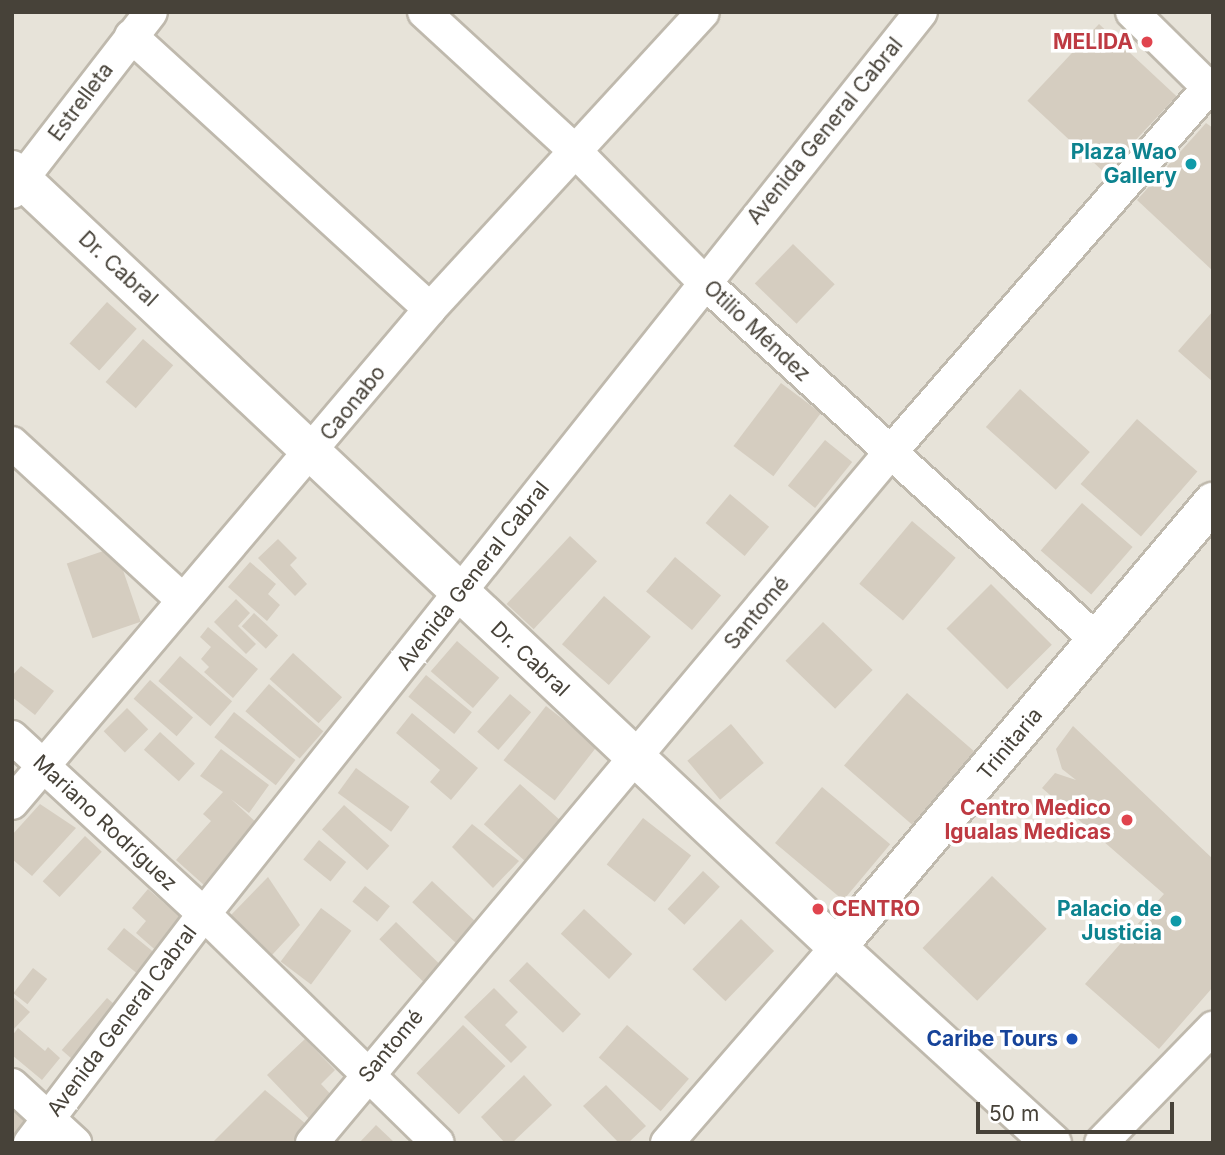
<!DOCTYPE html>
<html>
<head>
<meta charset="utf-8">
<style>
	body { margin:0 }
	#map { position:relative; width:1225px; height:1155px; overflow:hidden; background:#f4f1ea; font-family:Inter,sans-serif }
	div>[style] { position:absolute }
	.residential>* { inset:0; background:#e7e3d9; transform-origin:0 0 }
	.building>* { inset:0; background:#d5cdc0; transform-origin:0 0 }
	.roads { filter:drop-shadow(2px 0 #bfb9ad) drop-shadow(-2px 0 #bfb9ad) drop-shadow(0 2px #bfb9ad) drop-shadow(0 -2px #bfb9ad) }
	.minor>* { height:32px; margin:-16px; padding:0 16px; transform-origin:16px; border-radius:16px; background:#fff }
	.tertiary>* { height:38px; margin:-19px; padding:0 19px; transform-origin:19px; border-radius:19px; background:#fff }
	.dots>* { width:19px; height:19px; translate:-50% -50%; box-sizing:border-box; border:4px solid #fff; border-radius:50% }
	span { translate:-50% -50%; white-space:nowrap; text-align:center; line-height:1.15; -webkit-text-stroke:7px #fff; paint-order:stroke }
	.health-label { font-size:21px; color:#be3a42; font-weight:700 }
	.right { translate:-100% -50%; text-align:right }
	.left { translate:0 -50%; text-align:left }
	.street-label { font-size:21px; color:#474239 }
	.culture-label { font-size:21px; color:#0d838f; font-weight:700 }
	.transit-label { font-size:21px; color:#164399; font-weight:700 }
	.frame { position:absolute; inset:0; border:14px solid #474239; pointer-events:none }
	.scale { position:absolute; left:976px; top:1102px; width:198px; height:32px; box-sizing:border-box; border:4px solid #474239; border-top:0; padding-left:9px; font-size:21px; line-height:24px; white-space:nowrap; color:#474239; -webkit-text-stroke:5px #fff; paint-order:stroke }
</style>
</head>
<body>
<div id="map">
	<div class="residential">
		<div style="left:12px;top:12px;width:1201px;height:1131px"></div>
	</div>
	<div class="building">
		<div style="left:1099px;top:24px;width:106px;height:105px;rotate:43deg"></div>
		<div style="clip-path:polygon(1206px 123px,1213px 128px,1213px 271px,1137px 200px)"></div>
		<div style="left:793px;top:244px;width:58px;height:55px;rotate:44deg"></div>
		<div style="left:107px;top:302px;width:40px;height:56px;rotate:42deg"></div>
		<div style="clip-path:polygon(1213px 311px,1213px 382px,1178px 351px)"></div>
		<div style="left:143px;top:339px;width:40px;height:57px;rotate:41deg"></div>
		<div style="left:781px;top:383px;width:50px;height:79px;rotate:37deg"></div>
		<div style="left:1020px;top:389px;width:94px;height:51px;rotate:42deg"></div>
		<div style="left:1137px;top:419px;width:80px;height:86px;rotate:41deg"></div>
		<div style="left:825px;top:440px;width:35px;height:59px;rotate:39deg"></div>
		<div style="left:730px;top:494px;width:51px;height:38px;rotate:40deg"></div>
		<div style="left:1082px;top:503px;width:67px;height:63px;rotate:41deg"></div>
		<div style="left:912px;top:521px;width:57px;height:82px;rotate:40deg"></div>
		<div style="left:570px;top:536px;width:37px;height:93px;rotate:43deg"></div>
		<div style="clip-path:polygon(278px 539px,297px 558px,290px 565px,307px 584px,295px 596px,258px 558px)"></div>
		<div style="left:115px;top:547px;width:79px;height:51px;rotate:71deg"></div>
		<div style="left:675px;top:557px;width:60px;height:45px;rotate:40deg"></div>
		<div style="clip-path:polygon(250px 562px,276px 584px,268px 594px,280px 605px,267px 621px,228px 587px)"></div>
		<div style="left:991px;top:584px;width:86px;height:63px;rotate:45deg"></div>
		<div style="left:604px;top:596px;width:62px;height:64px;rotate:41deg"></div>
		<div style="clip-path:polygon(236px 599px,250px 613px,238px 626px,256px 644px,246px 654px,214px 622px)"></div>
		<div style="left:254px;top:613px;width:33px;height:18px;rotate:43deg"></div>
		<div style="left:823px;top:622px;width:69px;height:54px;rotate:44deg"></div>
		<div style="clip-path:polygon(208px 627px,258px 669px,233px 698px,204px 672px,209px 667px,201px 659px,211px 647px,200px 637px)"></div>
		<div style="left:457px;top:641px;width:56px;height:40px;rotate:41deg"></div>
		<div style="left:293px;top:653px;width:66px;height:35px;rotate:42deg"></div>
		<div style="left:180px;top:656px;width:69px;height:33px;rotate:41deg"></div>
		<div style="clip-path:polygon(21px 666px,54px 691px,35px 715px,12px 697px,12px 676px)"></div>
		<div style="left:426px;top:675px;width:59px;height:28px;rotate:39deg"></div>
		<div style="left:150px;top:680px;width:57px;height:25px;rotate:41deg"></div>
		<div style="left:269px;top:684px;width:72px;height:36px;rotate:41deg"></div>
		<div style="left:907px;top:693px;width:90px;height:96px;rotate:41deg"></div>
		<div style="left:510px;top:694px;width:28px;height:50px;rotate:41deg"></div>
		<div style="left:546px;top:706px;width:65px;height:69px;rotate:38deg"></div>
		<div style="left:127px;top:708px;width:30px;height:33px;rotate:45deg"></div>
		<div style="left:234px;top:712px;width:78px;height:32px;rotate:38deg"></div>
		<div style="clip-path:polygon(412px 713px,478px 768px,451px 800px,430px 782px,440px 770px,396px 733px)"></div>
		<div style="left:731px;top:724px;width:51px;height:57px;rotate:50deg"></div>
		<div style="clip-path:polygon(1073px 726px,1213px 859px,1213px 987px,1159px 1049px,1085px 984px,1164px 894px,1042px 788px,1055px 773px,1076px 780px,1062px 769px,1056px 749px)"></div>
		<div style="left:160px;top:732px;width:47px;height:24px;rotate:42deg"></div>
		<div style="clip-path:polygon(221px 749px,269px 785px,249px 813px,231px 799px,259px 825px,204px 885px,176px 860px,211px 821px,203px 814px,223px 792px,200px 776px)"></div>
		<div style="left:356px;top:768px;width:66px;height:31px;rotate:36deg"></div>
		<div style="left:520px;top:784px;width:66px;height:54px;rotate:42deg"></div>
		<div style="left:822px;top:787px;width:89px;height:73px;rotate:40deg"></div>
		<div style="clip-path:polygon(40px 804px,76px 828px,32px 876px,12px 859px,12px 835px)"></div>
		<div style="left:344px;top:805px;width:61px;height:33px;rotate:42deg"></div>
		<div style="left:643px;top:818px;width:61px;height:59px;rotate:38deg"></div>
		<div style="clip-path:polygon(472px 824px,519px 861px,493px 888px,452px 847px)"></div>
		<div style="left:85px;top:836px;width:23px;height:62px;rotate:43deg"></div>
		<div style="left:319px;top:840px;width:35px;height:25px;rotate:39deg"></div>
		<div style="left:703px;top:871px;width:23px;height:52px;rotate:43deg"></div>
		<div style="left:992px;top:876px;width:76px;height:100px;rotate:44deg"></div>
		<div style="clip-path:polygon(268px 877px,300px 925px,272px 955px,230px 916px)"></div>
		<div style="left:432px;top:881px;width:66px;height:29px;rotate:43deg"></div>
		<div style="left:365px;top:886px;width:32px;height:20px;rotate:39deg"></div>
		<div style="clip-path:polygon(148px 889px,187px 923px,160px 954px,136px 933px,146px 921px,132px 908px)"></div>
		<div style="left:321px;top:908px;width:38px;height:67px;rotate:37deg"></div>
		<div style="left:584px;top:909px;width:66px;height:34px;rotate:43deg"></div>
		<div style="left:741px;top:919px;width:46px;height:70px;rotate:44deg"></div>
		<div style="left:396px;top:922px;width:66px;height:24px;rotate:44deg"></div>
		<div style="left:124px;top:928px;width:40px;height:27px;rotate:39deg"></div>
		<div style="left:527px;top:962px;width:75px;height:26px;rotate:44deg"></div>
		<div style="left:33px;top:968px;width:18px;height:32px;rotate:38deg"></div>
		<div style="clip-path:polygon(494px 988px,518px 1012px,505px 1025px,527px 1047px,511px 1063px,464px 1017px)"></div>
		<div style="clip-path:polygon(12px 996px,30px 1012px,12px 1031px)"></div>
		<div style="left:107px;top:998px;width:20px;height:69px;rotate:41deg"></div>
		<div style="left:463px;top:1025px;width:59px;height:67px;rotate:44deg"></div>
		<div style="left:627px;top:1025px;width:82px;height:43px;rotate:41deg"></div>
		<div style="clip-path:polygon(18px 1028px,45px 1051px,48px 1047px,60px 1058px,42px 1080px,12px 1055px,12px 1036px)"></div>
		<div style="clip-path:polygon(305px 1039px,335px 1070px,321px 1084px,335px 1099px,312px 1122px,267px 1075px)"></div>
		<div style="clip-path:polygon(524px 1075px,552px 1105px,512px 1143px,505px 1143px,481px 1117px)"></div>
		<div style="clip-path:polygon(606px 1085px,646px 1126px,628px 1143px,619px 1143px,583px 1106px)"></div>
		<div style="clip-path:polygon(265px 1090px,312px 1129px,301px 1143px,212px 1143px)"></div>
		<div style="clip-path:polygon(12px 1111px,28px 1123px,13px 1143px,12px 1143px)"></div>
		<div style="clip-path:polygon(376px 1125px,395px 1143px,359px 1143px)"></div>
	</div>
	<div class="roads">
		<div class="minor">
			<div style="left:424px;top:12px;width:202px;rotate:42.6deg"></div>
			<div style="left:573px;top:149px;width:187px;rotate:45.4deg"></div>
			<div style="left:704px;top:282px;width:533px;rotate:42.34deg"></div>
			<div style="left:1132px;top:12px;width:114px;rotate:44.6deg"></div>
			<div style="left:131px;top:36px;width:405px;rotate:42.4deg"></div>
			<div style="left:12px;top:192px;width:227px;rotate:-52.3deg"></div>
			<div style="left:12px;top:443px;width:232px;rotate:42.6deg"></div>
			<div style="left:12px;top:737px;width:261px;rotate:42.7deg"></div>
			<div style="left:204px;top:914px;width:327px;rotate:44.4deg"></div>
			<div style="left:12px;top:803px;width:647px;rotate:-49.76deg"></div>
			<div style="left:430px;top:309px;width:403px;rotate:-47.4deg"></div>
			<div style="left:12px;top:1085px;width:86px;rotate:42.6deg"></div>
			<div style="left:30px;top:1143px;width:288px;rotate:-52.8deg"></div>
			<div style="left:204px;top:914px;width:1152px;rotate:-51.52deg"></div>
			<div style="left:312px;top:1143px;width:899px;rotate:-50.06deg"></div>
			<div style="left:889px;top:454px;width:486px;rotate:-48.9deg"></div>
			<div style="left:667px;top:1143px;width:259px;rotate:-49.1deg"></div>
			<div style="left:1101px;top:1143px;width:161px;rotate:-45.8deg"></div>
		</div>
		<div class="tertiary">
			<div style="left:12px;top:170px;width:1133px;rotate:43.28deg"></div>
			<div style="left:837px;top:947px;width:291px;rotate:42.4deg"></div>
			<div style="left:837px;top:947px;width:583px;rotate:-49.8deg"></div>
		</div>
	</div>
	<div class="dots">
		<div style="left:1147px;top:42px;background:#e0444e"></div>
		<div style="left:1191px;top:164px;background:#0f9aa8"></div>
		<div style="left:1127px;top:820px;background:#e0444e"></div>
		<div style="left:818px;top:909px;background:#e0444e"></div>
		<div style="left:1176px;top:921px;background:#0f9aa8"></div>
		<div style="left:1072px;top:1039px;background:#1a4fb4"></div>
	</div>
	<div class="health-label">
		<span class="right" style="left:1133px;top:42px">MELIDA</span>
		<span class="right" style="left:1111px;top:820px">Centro Medico<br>Igualas Medicas</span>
		<span class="left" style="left:832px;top:909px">CENTRO</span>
	</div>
	<div class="street-label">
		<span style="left:81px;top:102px;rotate:-53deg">Estrelleta</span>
		<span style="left:825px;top:131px;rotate:-51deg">Avenida General Cabral</span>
		<span style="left:118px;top:269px;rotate:43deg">Dr. Cabral</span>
		<span style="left:757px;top:331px;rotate:43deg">Otilio Méndez</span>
		<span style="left:353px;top:403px;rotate:-51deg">Caonabo</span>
		<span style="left:473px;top:576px;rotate:-52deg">Avenida General Cabral</span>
		<span style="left:757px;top:613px;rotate:-50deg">Santomé</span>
		<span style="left:530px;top:659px;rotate:43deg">Dr. Cabral</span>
		<span style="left:1010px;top:744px;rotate:-50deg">Trinitaria</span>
		<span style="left:105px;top:823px;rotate:43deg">Mariano Rodríguez</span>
		<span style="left:122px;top:1021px;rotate:-53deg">Avenida General Cabral</span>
		<span style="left:391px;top:1046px;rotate:-50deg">Santomé</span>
	</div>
	<div class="culture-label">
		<span class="right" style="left:1177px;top:164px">Plaza Wao<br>Gallery</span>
		<span class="right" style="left:1162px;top:921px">Palacio de<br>Justicia</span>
	</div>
	<div class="transit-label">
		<span class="right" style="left:1058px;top:1039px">Caribe Tours</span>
	</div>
	<div class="frame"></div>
	<div class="scale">50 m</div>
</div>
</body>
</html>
